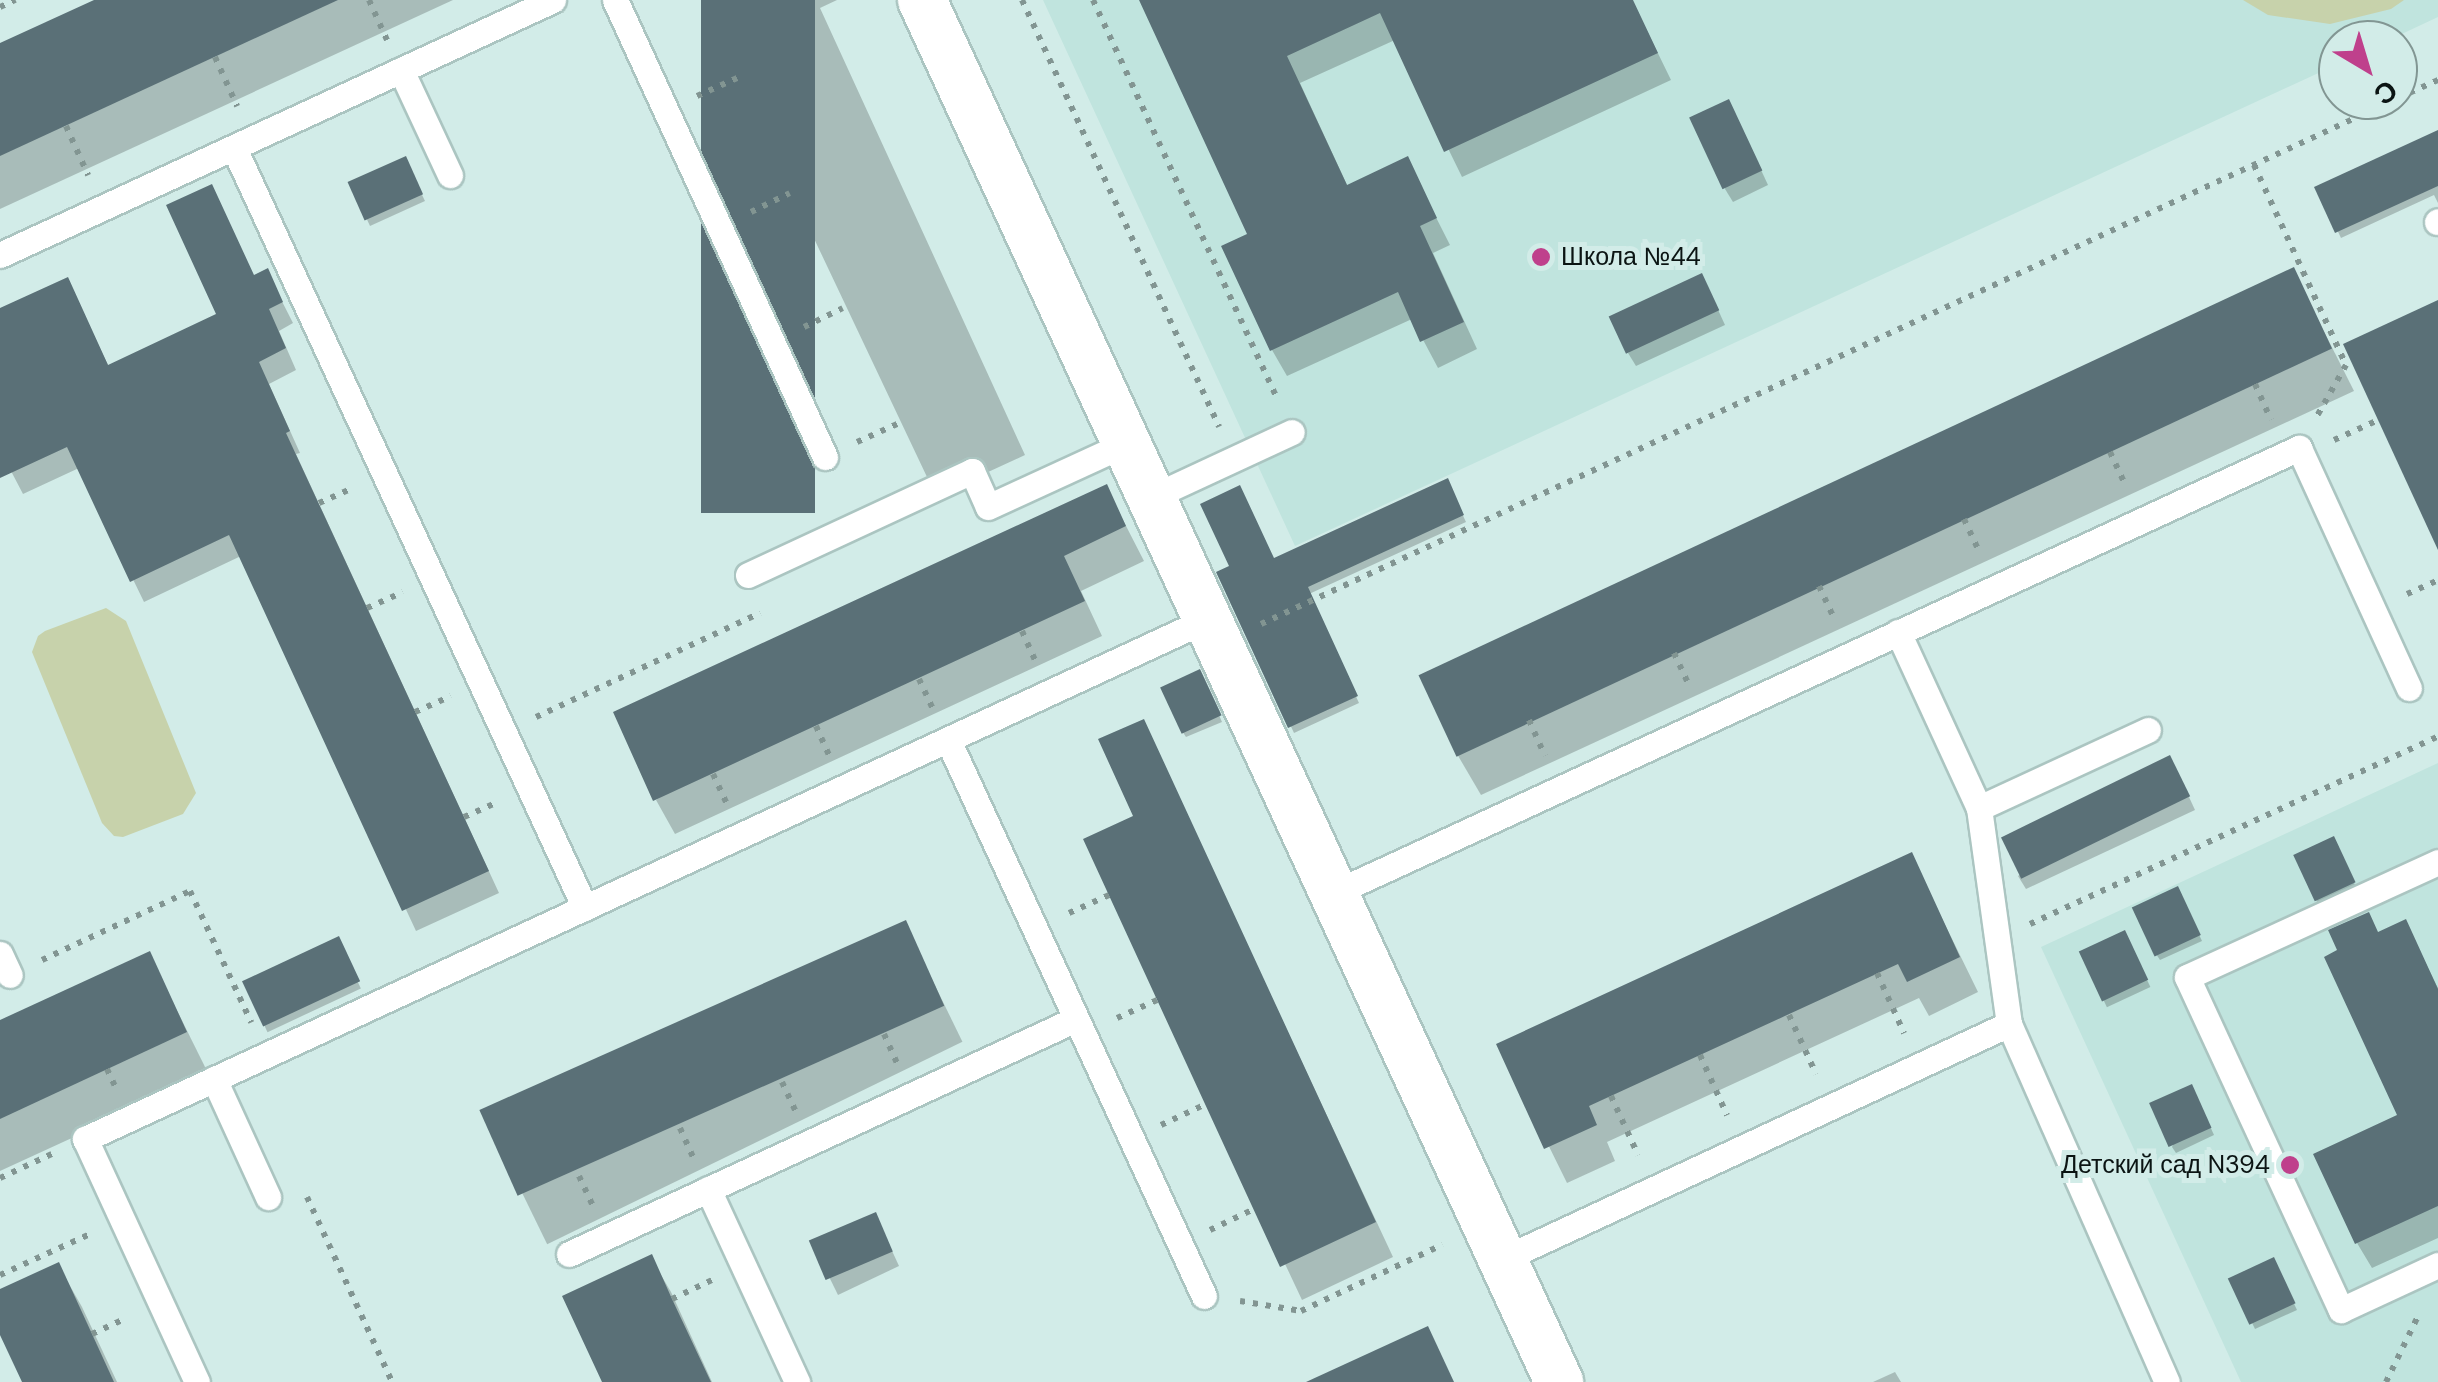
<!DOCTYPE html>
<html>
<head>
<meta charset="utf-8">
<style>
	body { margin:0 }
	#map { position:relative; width:2438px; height:1382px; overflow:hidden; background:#d2ece8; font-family:"DM Sans",sans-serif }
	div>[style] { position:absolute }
	.built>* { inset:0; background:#c0e4de }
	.green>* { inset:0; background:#c7d2ab }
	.shadow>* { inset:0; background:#0003; transform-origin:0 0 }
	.building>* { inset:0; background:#5a7077; transform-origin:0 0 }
	.path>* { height:6px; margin-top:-3px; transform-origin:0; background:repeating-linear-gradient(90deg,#829592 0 5px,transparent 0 13px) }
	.roads { filter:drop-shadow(2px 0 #abc5c1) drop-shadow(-2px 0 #abc5c1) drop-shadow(0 2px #abc5c1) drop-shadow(0 -2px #abc5c1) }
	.service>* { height:25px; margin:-12.5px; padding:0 12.5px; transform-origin:12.5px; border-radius:12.5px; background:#fff }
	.minor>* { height:48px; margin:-24px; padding:0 24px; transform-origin:24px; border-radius:24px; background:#fff }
	.dots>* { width:28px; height:28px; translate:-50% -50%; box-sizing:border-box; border:5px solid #d2ece8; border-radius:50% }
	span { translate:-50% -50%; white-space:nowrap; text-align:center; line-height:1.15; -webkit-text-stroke:10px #d2ece8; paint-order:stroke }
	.poi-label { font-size:25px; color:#0b1413 }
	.left { translate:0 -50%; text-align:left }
	.right { translate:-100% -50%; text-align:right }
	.north { position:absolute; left:2318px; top:20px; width:100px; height:100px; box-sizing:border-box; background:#d2ece8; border:2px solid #829693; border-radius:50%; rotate:142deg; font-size:28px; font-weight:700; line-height:40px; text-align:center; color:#0b1413 }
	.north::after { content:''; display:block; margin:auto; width:35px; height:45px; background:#bf408c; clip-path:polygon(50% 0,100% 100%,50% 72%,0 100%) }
</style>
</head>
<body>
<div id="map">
	<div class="built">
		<div style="clip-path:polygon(1043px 0,2438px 0,2438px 17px,2389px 40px,2338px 40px,2338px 64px,1295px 546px)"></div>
		<div style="clip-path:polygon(2438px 763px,2438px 1382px,2241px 1382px,2041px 947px)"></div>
	</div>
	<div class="green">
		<div style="clip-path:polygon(2243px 0,2404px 0,2391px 9px,2330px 24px,2268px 15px)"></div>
		<div style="clip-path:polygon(106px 608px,126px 621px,196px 793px,183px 814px,123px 837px,114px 836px,102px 823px,32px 652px,38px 636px,45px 631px)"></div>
	</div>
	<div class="shadow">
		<div style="clip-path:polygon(99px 0,453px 0,0 209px,0 46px)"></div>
		<div style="clip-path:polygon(701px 0,837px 0,820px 8px,1025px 455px,936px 496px)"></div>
		<div style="clip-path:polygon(1142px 0,1632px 0,1671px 80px,1462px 177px,1395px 40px,1300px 83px,1348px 187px,1407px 160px,1450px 245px,1433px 253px,1477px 349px,1438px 368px,1412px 319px,1287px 376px,1272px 350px,1250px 236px)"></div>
		<div style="clip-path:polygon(1736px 116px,1768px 185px,1733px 202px,1725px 189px)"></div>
		<div style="clip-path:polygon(2438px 134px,2438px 203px,2434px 195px,2341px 238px,2317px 188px)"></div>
		<div style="clip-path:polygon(408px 166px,425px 201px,370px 226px,351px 185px)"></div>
		<div style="clip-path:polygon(2293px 270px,2354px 391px,1481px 795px,1457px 754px)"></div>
		<div style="clip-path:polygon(267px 272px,293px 323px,279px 331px,296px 370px,269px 384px,300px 453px,296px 454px,499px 893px,416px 931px,241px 556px,144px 602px,79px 468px,23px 494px,0 450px,0 311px,67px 280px,109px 367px,220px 315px,255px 277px)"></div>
		<div style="clip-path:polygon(1709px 290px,1725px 325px,1636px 366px,1628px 353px)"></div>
		<div style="clip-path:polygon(1106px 487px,1144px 561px,1081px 591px,1102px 636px,675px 834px,656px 800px)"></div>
		<div style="clip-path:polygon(1450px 488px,1466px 522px,1309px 594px,1359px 703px,1294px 733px,1219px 573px,1274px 561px)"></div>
		<div style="clip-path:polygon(1203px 678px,1222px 722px,1186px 737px,1182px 731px)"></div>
		<div style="clip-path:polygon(1143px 722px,1393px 1257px,1302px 1300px,1086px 841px,1136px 818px)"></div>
		<div style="clip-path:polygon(2177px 771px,2195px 810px,2026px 889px,2018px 876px)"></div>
		<div style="clip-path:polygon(2336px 845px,2357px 889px,2320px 906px,2316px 900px)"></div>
		<div style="clip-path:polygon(1911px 855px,1978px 992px,1929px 1016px,1919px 998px,1607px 1142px,1615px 1161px,1567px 1183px,1499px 1045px)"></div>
		<div style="clip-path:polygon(2181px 896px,2202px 941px,2160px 960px,2156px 954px)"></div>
		<div style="clip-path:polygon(2405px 922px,2438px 988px,2438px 1238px,2372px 1268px,2357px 1243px,2400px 1117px,2379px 934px)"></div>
		<div style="left:905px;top:924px;width:131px;height:462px;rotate:64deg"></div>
		<div style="left:2128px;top:939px;width:53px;height:48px;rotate:65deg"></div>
		<div style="left:341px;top:946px;width:47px;height:103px;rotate:65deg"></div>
		<div style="clip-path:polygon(149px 954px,209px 1075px,0 1171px,0 1023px)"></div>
		<div style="clip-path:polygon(2195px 1093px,2214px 1135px,2176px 1153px,2172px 1147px)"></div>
		<div style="clip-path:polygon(882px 1229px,899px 1266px,838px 1295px,813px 1244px)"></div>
		<div style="clip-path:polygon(651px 1258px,671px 1292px,712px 1382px,605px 1382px)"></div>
		<div style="clip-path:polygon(58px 1265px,82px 1307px,117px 1382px,25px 1382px,0 1329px,0 1292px)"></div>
		<div style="clip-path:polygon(2276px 1266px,2297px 1310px,2255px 1329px,2231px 1279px)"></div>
		<div style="clip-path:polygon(1895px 1372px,1901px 1382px,1873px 1382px)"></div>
	</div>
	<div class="building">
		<div style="clip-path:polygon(94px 0,338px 0,0 156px,0 43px)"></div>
		<div style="left:701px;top:0;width:114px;height:513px"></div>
		<div style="clip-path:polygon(1139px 0,1633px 0,1658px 53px,1444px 152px,1380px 13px,1287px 56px,1347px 185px,1408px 156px,1437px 218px,1420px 226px,1464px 322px,1420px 342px,1398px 292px,1270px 351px,1221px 246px,1247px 234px)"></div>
		<div style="left:1729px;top:99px;width:79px;height:44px;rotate:65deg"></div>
		<div style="clip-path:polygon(2438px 130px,2438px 186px,2335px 233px,2314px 187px)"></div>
		<div style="left:406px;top:156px;width:42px;height:64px;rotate:66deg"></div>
		<div style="clip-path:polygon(212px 184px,254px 275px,268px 268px,283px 302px,269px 309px,286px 348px,259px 362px,290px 431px,286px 433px,489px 871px,402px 911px,229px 535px,130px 582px,67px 447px,0 478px,0 308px,68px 277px,108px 365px,216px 314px,166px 205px)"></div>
		<div style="left:2294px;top:267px;width:90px;height:966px;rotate:65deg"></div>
		<div style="left:1702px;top:273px;width:41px;height:103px;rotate:65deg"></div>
		<div style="clip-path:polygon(2438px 300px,2438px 550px,2343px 344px)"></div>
		<div style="clip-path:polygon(1448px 478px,1464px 515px,1308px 587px,1358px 696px,1288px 728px,1216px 572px,1229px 566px,1200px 504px,1240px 485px,1274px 558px)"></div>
		<div style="clip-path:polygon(1107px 484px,1126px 526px,1064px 556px,1085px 601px,653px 801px,613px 712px)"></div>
		<div style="left:1200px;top:669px;width:51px;height:44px;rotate:65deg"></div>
		<div style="clip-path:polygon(1144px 719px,1376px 1222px,1280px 1267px,1083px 839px,1133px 816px,1098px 739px)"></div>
		<div style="left:2170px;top:755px;width:46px;height:188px;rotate:64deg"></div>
		<div style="left:2334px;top:836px;width:51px;height:45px;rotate:65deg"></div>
		<div style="clip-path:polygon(1912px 852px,1960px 957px,1907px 982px,1898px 964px,1589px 1106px,1597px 1125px,1544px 1149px,1496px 1044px)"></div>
		<div style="left:2178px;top:886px;width:54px;height:51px;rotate:65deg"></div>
		<div style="clip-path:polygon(2369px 912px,2378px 932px,2406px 919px,2438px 989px,2438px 1206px,2355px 1244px,2313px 1154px,2397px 1115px,2324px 957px,2337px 950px,2328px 930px)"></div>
		<div style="left:906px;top:920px;width:94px;height:467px;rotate:66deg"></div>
		<div style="left:2125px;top:930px;width:55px;height:51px;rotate:65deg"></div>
		<div style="left:339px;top:936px;width:50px;height:107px;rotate:65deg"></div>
		<div style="clip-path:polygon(150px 951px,187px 1032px,0 1119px,0 1020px)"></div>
		<div style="left:2192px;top:1084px;width:48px;height:47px;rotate:66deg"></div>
		<div style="left:876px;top:1212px;width:43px;height:73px;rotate:67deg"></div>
		<div style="clip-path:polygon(652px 1254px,672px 1299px,711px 1382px,602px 1382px,562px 1296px)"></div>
		<div style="left:2274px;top:1257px;width:51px;height:51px;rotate:65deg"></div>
		<div style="clip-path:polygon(59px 1262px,114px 1382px,22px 1382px,0 1335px,0 1289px)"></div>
		<div style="clip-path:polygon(1428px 1326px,1454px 1382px,1306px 1382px)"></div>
	</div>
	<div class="path">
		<div style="left:369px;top:0;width:44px;rotate:65.8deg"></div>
		<div style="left:1022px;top:0;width:470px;rotate:65.2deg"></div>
		<div style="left:1093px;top:0;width:439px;rotate:65.2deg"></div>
		<div style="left:0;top:7px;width:17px;rotate:-25deg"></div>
		<div style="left:215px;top:57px;width:54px;rotate:65.8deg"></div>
		<div style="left:697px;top:96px;width:44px;rotate:-24.2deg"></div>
		<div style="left:2398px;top:98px;width:44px;rotate:-24.2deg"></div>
		<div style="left:66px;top:126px;width:54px;rotate:65.8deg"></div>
		<div style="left:2254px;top:165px;width:220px;rotate:65.3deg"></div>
		<div style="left:2346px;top:365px;width:59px;rotate:119.6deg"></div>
		<div style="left:751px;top:212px;width:43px;rotate:-26deg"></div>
		<div style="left:804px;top:327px;width:43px;rotate:-26deg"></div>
		<div style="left:2255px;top:384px;width:39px;rotate:66deg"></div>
		<div style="left:2334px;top:440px;width:48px;rotate:-24.4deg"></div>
		<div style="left:857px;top:442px;width:44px;rotate:-24.2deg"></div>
		<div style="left:2110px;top:452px;width:38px;rotate:65deg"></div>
		<div style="left:319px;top:503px;width:34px;rotate:-24deg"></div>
		<div style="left:1964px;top:519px;width:38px;rotate:65deg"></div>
		<div style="left:1819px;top:586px;width:38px;rotate:65deg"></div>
		<div style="left:2407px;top:594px;width:34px;rotate:-24deg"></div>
		<div style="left:367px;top:608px;width:39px;rotate:-24deg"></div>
		<div style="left:1261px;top:624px;width:1248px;rotate:-24.82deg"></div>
		<div style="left:1022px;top:631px;width:34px;rotate:66deg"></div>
		<div style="left:1674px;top:653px;width:38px;rotate:65deg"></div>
		<div style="left:919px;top:679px;width:33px;rotate:65deg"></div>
		<div style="left:415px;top:712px;width:39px;rotate:-24deg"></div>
		<div style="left:536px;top:717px;width:247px;rotate:-24.9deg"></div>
		<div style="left:1529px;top:720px;width:39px;rotate:66deg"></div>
		<div style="left:816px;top:726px;width:34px;rotate:66deg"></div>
		<div style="left:713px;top:774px;width:33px;rotate:65deg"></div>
		<div style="left:464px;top:817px;width:34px;rotate:-24deg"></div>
		<div style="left:1069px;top:913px;width:44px;rotate:-24.2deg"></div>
		<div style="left:2030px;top:924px;width:449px;rotate:-24.7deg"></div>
		<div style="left:42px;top:960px;width:163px;rotate:-25deg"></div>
		<div style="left:190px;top:891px;width:145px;rotate:65deg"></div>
		<div style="left:1877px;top:973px;width:66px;rotate:65.8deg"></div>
		<div style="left:1789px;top:1015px;width:65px;rotate:65.4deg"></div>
		<div style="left:1117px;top:1018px;width:44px;rotate:-24.2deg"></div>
		<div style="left:884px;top:1034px;width:34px;rotate:66deg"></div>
		<div style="left:1700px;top:1055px;width:66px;rotate:65.8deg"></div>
		<div style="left:107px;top:1069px;width:19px;rotate:65deg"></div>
		<div style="left:782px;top:1082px;width:33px;rotate:65deg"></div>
		<div style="left:1611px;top:1096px;width:65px;rotate:65.4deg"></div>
		<div style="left:1161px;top:1125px;width:50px;rotate:-25deg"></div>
		<div style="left:680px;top:1128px;width:34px;rotate:66deg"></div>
		<div style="left:579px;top:1176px;width:33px;rotate:65deg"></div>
		<div style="left:0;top:1178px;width:57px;rotate:-24.8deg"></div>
		<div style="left:307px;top:1197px;width:204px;rotate:65.3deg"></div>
		<div style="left:1210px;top:1230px;width:49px;rotate:-25.5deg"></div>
		<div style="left:0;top:1275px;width:99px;rotate:-24.5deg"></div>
		<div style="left:672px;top:1299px;width:44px;rotate:-25.4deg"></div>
		<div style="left:1240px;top:1301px;width:62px;rotate:9.3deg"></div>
		<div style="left:1301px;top:1311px;width:156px;rotate:-25.1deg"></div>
		<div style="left:92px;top:1334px;width:38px;rotate:-25deg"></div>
		<div style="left:2386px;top:1382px;width:73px;rotate:-64.1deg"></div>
	</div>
	<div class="roads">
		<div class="service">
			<div style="left:615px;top:0;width:503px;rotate:65.32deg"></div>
			<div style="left:401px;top:70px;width:116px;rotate:65deg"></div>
			<div style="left:234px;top:148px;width:837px;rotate:65.21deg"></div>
			<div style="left:2437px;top:222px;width:1px;rotate:-45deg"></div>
			<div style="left:0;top:255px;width:609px;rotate:-24.76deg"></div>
			<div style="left:1152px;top:497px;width:154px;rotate:-24.9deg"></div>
			<div style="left:748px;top:575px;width:247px;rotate:-24.9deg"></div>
			<div style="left:972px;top:471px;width:39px;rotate:66deg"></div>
			<div style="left:988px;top:507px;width:153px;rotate:-24.7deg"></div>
			<div style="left:1898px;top:632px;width:194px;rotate:65.3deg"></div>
			<div style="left:1979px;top:808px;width:218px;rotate:82.1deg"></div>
			<div style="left:2009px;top:1024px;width:391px;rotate:66.2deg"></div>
			<div style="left:948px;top:740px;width:612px;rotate:65.28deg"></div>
			<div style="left:1979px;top:808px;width:186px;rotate:-24.8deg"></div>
			<div style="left:2438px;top:862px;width:276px;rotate:155.4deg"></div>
			<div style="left:2187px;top:977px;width:367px;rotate:65.2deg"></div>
			<div style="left:2341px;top:1310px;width:107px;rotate:-24.9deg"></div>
			<div style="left:1334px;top:893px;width:1063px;rotate:-24.76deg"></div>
			<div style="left:2299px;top:448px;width:264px;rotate:65.4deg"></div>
			<div style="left:0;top:954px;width:23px;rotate:65deg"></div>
			<div style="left:214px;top:1079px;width:130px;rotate:65.4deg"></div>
			<div style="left:708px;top:1189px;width:213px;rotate:65.2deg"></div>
			<div style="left:569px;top:1254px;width:559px;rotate:-24.87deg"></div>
			<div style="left:1503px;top:1259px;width:558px;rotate:-24.91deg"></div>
			<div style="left:197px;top:1382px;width:268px;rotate:-114.7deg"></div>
			<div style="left:85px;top:1139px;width:1238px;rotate:-24.85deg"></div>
		</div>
		<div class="minor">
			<div style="left:922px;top:0;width:1522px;rotate:65.25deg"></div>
		</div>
	</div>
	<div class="dots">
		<div style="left:1541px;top:257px;background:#bf408c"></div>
		<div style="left:2290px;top:1165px;background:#bf408c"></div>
	</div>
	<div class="poi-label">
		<span class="left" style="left:1561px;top:257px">Школа №44</span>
		<span class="right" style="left:2270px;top:1165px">Детский сад N394</span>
	</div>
	<div class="north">С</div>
</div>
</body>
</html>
